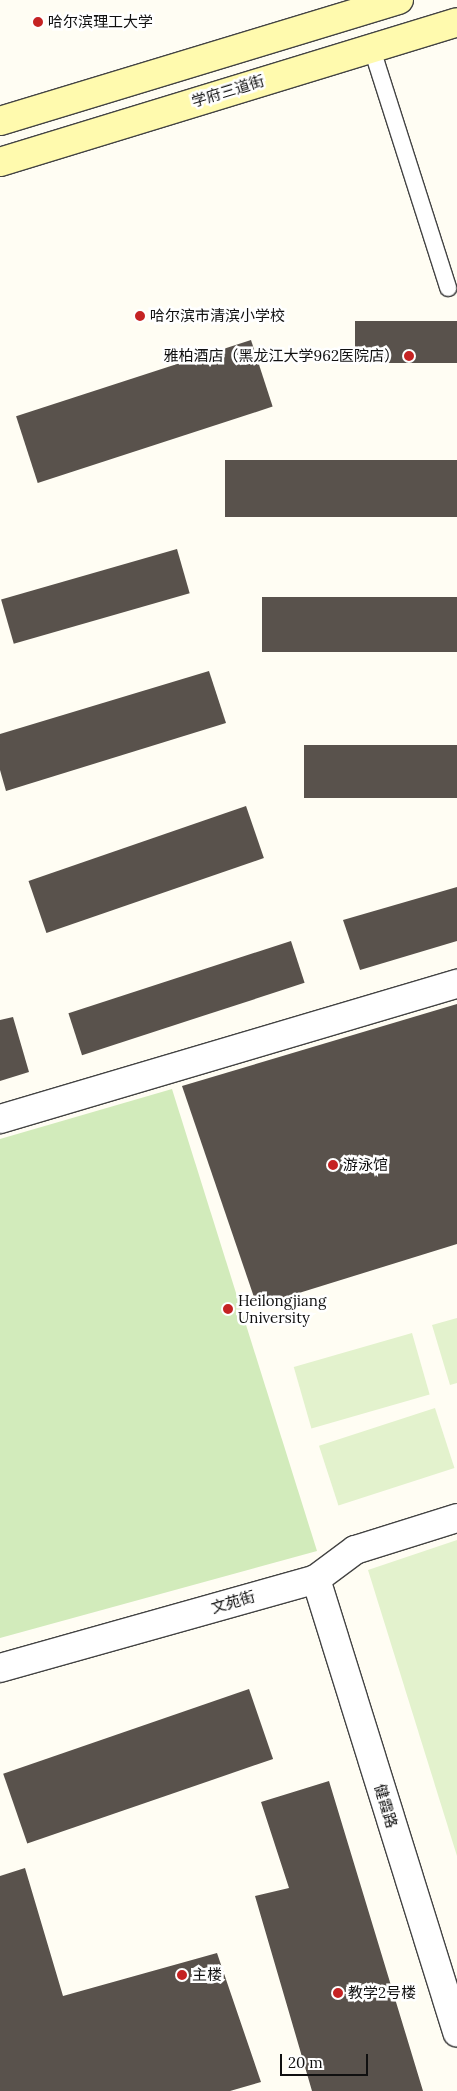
<!DOCTYPE html>
<html>
<head>
<meta charset="utf-8">
<style>
	body { margin:0 }
	#map { position:relative; width:457px; height:2091px; overflow:hidden; background:#fffdf3; font-family:Lora,"Noto Sans SC",serif }
	div>[style] { position:absolute }
	.green>* { inset:0; background:#d2ebbb }
	.pitch>* { inset:0; background:#e3f2cd; transform-origin:0 0 }
	.building>* { inset:0; background:#59524c; transform-origin:0 0 }
	.roads { filter:drop-shadow(1px 0 #434343) drop-shadow(-1px 0 #434343) drop-shadow(0 1px #434343) drop-shadow(0 -1px #434343) }
	.service>* { height:16px; margin:-8px; padding:0 8px; transform-origin:8px; border-radius:8px; background:#fff }
	.minor>* { height:28px; margin:-14px; padding:0 14px; transform-origin:14px; border-radius:14px; background:#fff }
	.secondary>* { height:28px; margin:-14px; padding:0 14px; transform-origin:14px; border-radius:14px; background:#fffaae }
	.dots>* { width:14px; height:14px; translate:-50% -50%; box-sizing:border-box; border:2px solid #fff; border-radius:50% }
	span { translate:-50% -50%; white-space:nowrap; text-align:center; line-height:1.15; -webkit-text-stroke:5px #fff; paint-order:stroke }
	.poi-label { font-size:15px; color:#101010 }
	.left { translate:0 -50%; text-align:left }
	.right { translate:-100% -50%; text-align:right }
	.street-label { font-size:15px; color:#101010 }
	.scale { position:absolute; left:280px; top:2054px; width:88px; height:22px; box-sizing:border-box; border:2px solid #101010; border-top:0; padding-left:6px; font-size:15px; line-height:18px; white-space:nowrap; color:#101010; -webkit-text-stroke:4px #fff; paint-order:stroke }
</style>
</head>
<body>
<div id="map">
	<div class="green">
		<div style="clip-path:polygon(172px 1089px,317px 1551px,0 1638px,0 1139px)"></div>
	</div>
	<div class="pitch">
		<div style="clip-path:polygon(457px 1318px,457px 1383px,450px 1385px,432px 1325px)"></div>
		<div style="left:412px;top:1333px;width:64px;height:123px;rotate:74deg"></div>
		<div style="left:435px;top:1408px;width:63px;height:122px;rotate:72deg"></div>
		<div style="clip-path:polygon(457px 1540px,457px 1856px,368px 1570px)"></div>
	</div>
	<div class="building">
		<div style="left:457px;top:321px;width:42px;height:102px;rotate:90deg"></div>
		<div style="left:251px;top:340px;width:70px;height:247px;rotate:72deg"></div>
		<div style="left:457px;top:460px;width:57px;height:232px;rotate:90deg"></div>
		<div style="left:177px;top:549px;width:46px;height:183px;rotate:74deg"></div>
		<div style="left:457px;top:597px;width:55px;height:195px;rotate:90deg"></div>
		<div style="clip-path:polygon(209px 671px,226px 723px,6px 791px,0 770px,0 734px)"></div>
		<div style="left:457px;top:745px;width:53px;height:153px;rotate:90deg"></div>
		<div style="left:246px;top:806px;width:55px;height:230px;rotate:71deg"></div>
		<div style="clip-path:polygon(457px 887px,457px 941px,360px 970px,343px 920px)"></div>
		<div style="left:291px;top:941px;width:44px;height:234px;rotate:72deg"></div>
		<div style="clip-path:polygon(457px 1004px,457px 1244px,257px 1306px,182px 1086px)"></div>
		<div style="clip-path:polygon(13px 1017px,29px 1072px,0 1081px,0 1020px)"></div>
		<div style="left:249px;top:1689px;width:74px;height:260px;rotate:71deg"></div>
		<div style="clip-path:polygon(329px 1781px,423px 2091px,312px 2091px,255px 1896px,289px 1888px,261px 1802px)"></div>
		<div style="clip-path:polygon(25px 1868px,63px 1996px,217px 1953px,261px 2082px,230px 2091px,0 2091px,0 1876px)"></div>
	</div>
	<div class="roads">
		<div class="service">
			<div style="left:371px;top:46px;width:254px;rotate:72.3deg"></div>
		</div>
		<div class="minor">
			<div style="left:0;top:1119px;width:477px;rotate:-16.5deg"></div>
			<div style="left:316px;top:1579px;width:475px;rotate:72.7deg"></div>
			<div style="left:0;top:1668px;width:328px;rotate:-15.7deg"></div>
			<div style="left:316px;top:1579px;width:49px;rotate:-36.6deg"></div>
			<div style="left:355px;top:1550px;width:107px;rotate:-17.4deg"></div>
		</div>
		<div class="secondary">
			<div style="left:0;top:121px;width:417px;rotate:-16.9deg"></div>
			<div style="left:0;top:162px;width:478px;rotate:-17deg"></div>
		</div>
	</div>
	<div class="dots">
		<div style="left:38px;top:22px;background:#c52323"></div>
		<div style="left:140px;top:316px;background:#c52323"></div>
		<div style="left:409px;top:356px;background:#c52323"></div>
		<div style="left:333px;top:1165px;background:#c52323"></div>
		<div style="left:228px;top:1309px;background:#c52323"></div>
		<div style="left:182px;top:1975px;background:#c52323"></div>
		<div style="left:338px;top:1993px;background:#c52323"></div>
	</div>
	<div class="poi-label">
		<span class="left" style="left:48px;top:22px">哈尔滨理工大学</span>
		<span class="left" style="left:150px;top:316px">哈尔滨市清滨小学校</span>
		<span class="right" style="left:399px;top:356px">雅柏酒店（黑龙江大学962医院店）</span>
		<span class="left" style="left:343px;top:1165px">游泳馆</span>
		<span class="left" style="left:238px;top:1309px">Heilongjiang<br>University</span>
		<span class="left" style="left:192px;top:1975px">主楼</span>
		<span class="left" style="left:348px;top:1993px">教学2号楼</span>
	</div>
	<div class="street-label">
		<span style="left:228px;top:91px;rotate:-17deg">学府三道街</span>
		<span style="left:233px;top:1602px;rotate:-16deg">文苑街</span>
		<span style="left:386px;top:1806px;rotate:73deg">健霞路</span>
	</div>
	<div class="scale">20 m</div>
</div>
</body>
</html>
